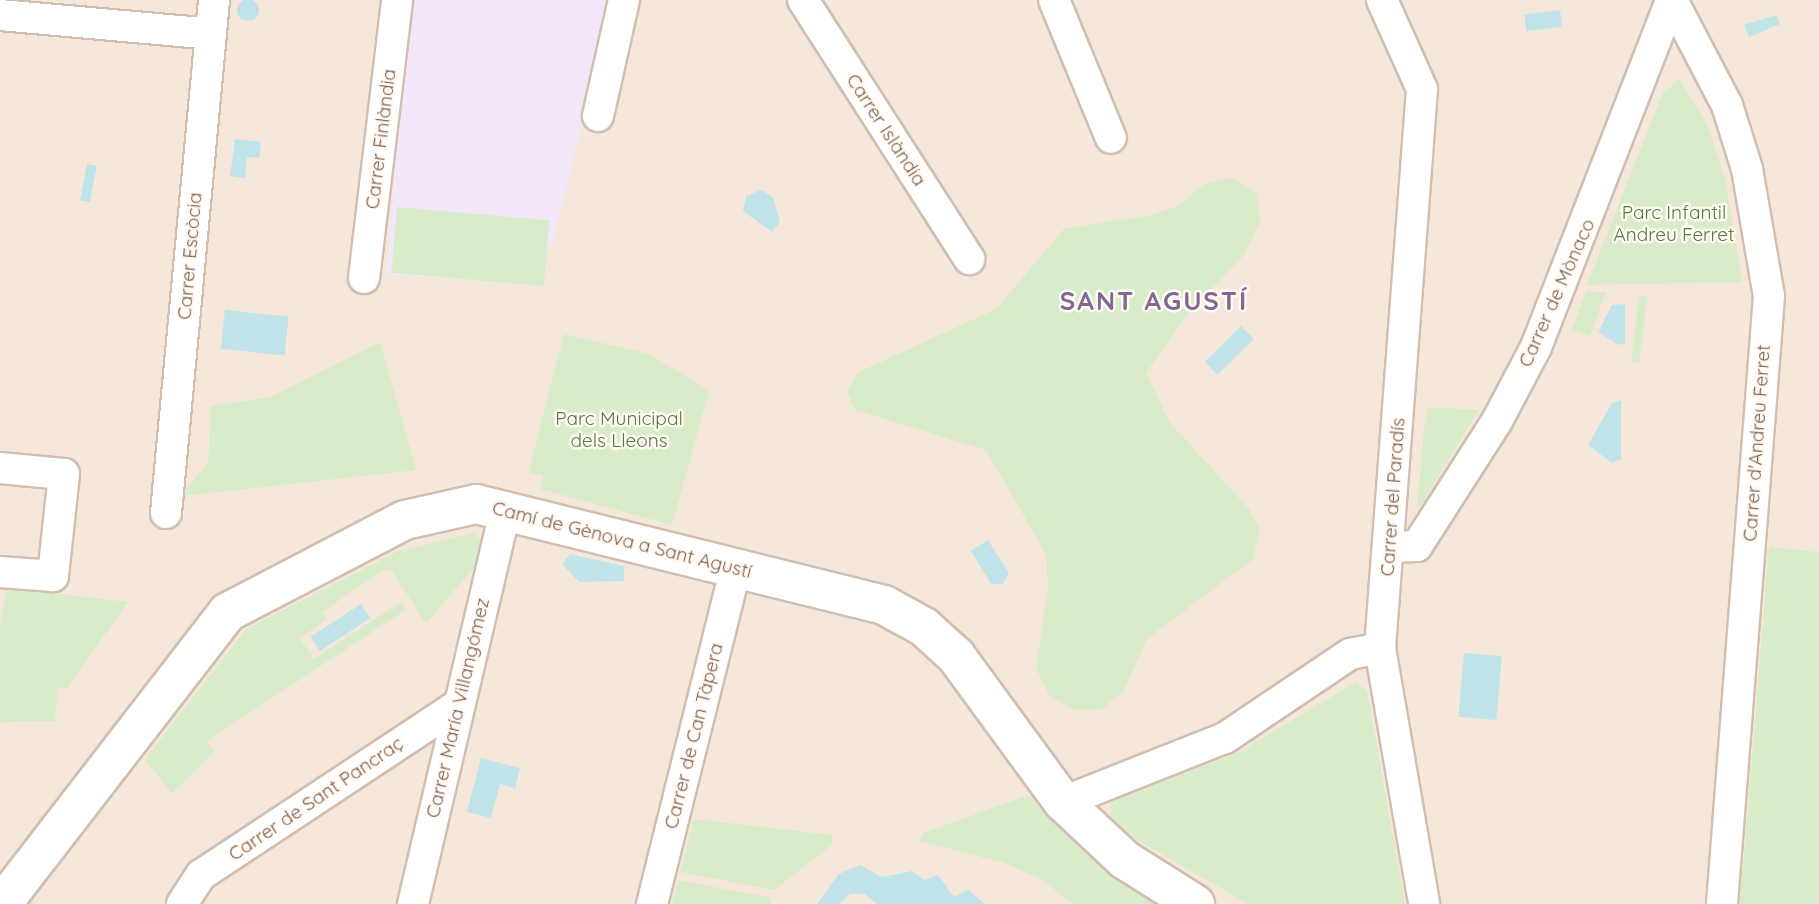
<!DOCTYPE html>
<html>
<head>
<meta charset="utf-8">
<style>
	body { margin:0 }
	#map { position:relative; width:1819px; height:904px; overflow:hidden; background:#fdf6ec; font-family:Quicksand,sans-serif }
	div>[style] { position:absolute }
	.residential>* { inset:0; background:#f5e8da; transform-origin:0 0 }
	.education>* { inset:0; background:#f3e8fa }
	.green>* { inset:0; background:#d8ecc9; transform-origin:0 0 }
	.water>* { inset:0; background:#bfe3e8; transform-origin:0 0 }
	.round { border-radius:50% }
	.roads { filter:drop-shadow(2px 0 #d1beb0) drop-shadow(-2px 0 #d1beb0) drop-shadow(0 2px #d1beb0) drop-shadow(0 -2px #d1beb0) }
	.street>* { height:30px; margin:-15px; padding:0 15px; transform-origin:15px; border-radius:15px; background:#fff }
	.secondary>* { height:38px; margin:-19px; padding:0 19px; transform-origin:19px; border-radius:19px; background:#fff }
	span { translate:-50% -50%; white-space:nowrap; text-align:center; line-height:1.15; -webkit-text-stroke:5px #fffaf3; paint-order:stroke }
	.street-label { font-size:19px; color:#7a5c4d }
	.park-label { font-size:19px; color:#537a41 }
	.district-label { font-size:26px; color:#846695; font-weight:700; letter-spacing:2px }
</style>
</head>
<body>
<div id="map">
	<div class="residential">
		<div style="left:0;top:0;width:1819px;height:904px"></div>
	</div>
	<div class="education">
		<div style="clip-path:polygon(409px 0,612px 0,552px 245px,543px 250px,534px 285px,386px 274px)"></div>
	</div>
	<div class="green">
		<div style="clip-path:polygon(1680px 79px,1707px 125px,1726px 182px,1742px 282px,1587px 285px,1663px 93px)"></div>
		<div style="clip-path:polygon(1232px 178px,1257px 194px,1260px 222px,1243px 256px,1188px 313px,1146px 373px,1170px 423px,1249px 509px,1260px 529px,1253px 559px,1146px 640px,1124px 691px,1102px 709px,1073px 710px,1049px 695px,1036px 668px,1048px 588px,1046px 554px,986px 450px,855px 410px,847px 391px,859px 372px,996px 309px,1064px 229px,1151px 215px,1178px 206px,1204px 184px)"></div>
		<div style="left:397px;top:207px;width:153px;height:66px;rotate:5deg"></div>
		<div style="clip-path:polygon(1586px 292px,1606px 292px,1590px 336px,1572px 330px)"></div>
		<div style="left:1639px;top:296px;width:8px;height:66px;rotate:7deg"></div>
		<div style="clip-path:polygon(564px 334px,649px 354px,709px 391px,672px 525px,540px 489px,543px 476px,529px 472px)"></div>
		<div style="clip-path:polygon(380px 342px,416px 470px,181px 496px,208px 462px,211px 406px,271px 397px)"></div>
		<div style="clip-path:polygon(1428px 407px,1479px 410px,1417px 512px,1424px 430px)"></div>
		<div style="clip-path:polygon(474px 533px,482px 540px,474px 567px,426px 624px,392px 571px,385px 569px,322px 612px,327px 619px,300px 638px,314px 659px,401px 602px,407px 609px,207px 741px,214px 752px,172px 794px,145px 759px,246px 629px,396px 552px)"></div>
		<div style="clip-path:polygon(1769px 547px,1819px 552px,1819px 904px,1740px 904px)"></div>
		<div style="clip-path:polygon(7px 588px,128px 602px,67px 688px,58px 687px,55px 721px,0 722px,0 626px)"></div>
		<div style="clip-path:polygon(1356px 682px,1367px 691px,1405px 904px,1249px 904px,1138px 841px,1110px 817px,1111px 802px,1239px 752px)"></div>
		<div style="clip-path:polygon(1028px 795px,1101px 867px,1155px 904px,1072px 904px,1043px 880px,1004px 863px,920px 841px,924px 833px)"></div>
		<div style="clip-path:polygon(694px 819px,832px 835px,832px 845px,774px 890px,680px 872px)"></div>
		<div style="clip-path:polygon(678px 880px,772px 898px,771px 904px,672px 904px)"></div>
	</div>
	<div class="water">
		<div class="round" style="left:237px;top:-1px;width:22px;height:22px"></div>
		<div style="left:1560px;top:10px;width:17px;height:36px;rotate:83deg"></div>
		<div style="clip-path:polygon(1776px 15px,1780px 24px,1749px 37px,1744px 25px)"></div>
		<div style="clip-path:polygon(235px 139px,261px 142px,259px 158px,247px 157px,245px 178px,230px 176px)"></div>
		<div style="left:87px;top:164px;width:10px;height:37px;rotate:11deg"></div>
		<div style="clip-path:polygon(761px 190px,773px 197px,780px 222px,772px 232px,743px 211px,746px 196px)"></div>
		<div style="clip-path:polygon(1625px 304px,1625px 343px,1619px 345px,1598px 332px,1612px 305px)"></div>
		<div style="left:225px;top:310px;width:64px;height:39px;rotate:6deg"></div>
		<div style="left:1241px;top:326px;width:18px;height:51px;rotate:45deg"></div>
		<div style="clip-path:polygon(1621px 400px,1621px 459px,1612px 463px,1588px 445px,1612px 403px)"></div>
		<div style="clip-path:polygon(988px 540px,1009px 573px,1003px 584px,991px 584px,971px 551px)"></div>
		<div style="clip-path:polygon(570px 554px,624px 566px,624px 581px,579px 582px,562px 564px)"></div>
		<div style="left:361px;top:604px;width:17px;height:60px;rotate:57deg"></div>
		<div style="left:1464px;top:653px;width:38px;height:64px;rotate:5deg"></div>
		<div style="clip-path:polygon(481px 758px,520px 768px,515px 788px,500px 784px,491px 818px,467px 812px)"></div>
		<div style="clip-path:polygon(860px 865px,882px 877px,912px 871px,924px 880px,938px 875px,954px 897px,969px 890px,984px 904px,877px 904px,865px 894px,850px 894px,839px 904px,817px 904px,839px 874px)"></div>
	</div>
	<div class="roads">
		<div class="street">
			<div style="left:803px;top:0;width:308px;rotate:57.3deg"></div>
			<div style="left:1054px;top:0;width:149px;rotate:67.6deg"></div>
			<div style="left:1382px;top:0;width:98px;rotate:65.8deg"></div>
			<div style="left:1422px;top:89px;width:561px;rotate:94.3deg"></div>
			<div style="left:1380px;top:648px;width:260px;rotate:80.2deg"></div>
			<div style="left:1672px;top:0;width:119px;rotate:62.4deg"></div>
			<div style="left:1727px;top:105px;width:67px;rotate:72.6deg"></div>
			<div style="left:1747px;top:169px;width:129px;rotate:80.2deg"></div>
			<div style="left:1769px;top:296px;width:610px;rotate:94.42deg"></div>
			<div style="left:0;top:15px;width:212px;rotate:5.1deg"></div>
			<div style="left:598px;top:116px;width:119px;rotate:-77.4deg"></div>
			<div style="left:364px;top:278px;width:280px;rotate:-83.2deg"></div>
			<div style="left:0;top:468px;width:64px;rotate:5.4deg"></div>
			<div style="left:64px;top:474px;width:103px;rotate:96.2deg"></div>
			<div style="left:53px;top:576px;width:53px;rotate:-175.7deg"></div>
			<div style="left:166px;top:513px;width:515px;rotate:-84.65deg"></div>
			<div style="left:1392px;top:547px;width:25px;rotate:-2deg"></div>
			<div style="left:1417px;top:546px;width:148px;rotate:-57.4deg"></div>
			<div style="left:1497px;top:421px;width:84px;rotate:-62.2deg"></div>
			<div style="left:1536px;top:347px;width:372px;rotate:-68.7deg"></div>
			<div style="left:1063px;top:802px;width:174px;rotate:-21.6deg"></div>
			<div style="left:1225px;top:738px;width:151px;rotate:-33.9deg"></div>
			<div style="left:1350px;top:654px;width:31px;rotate:-11deg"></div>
			<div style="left:182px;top:904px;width:35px;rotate:-57deg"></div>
			<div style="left:201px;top:875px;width:310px;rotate:-33.5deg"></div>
			<div style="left:413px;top:904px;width:403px;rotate:-76.8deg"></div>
			<div style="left:652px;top:904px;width:347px;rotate:-76deg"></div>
		</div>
		<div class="secondary">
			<div style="left:2px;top:904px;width:369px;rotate:-52.3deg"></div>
			<div style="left:228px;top:612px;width:199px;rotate:-27.5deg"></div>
			<div style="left:405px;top:520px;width:73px;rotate:-12.7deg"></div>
			<div style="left:476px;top:504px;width:420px;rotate:13.9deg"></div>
			<div style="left:884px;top:605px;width:46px;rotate:28.8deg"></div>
			<div style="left:924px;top:627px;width:43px;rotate:42.2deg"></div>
			<div style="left:956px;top:656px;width:181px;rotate:53.8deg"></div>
			<div style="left:1063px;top:802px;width:85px;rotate:43.1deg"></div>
			<div style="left:1125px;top:860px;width:83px;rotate:32.2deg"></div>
		</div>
	</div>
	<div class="street-label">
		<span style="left:886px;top:130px;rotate:57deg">Carrer Islàndia</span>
		<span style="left:381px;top:139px;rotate:-83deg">Carrer Finlàndia</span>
		<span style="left:190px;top:256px;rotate:-85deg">Carrer Escòcia</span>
		<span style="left:1557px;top:293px;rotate:-66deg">Carrer de Mònaco</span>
		<span style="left:1757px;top:443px;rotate:-86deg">Carrer d'Andreu Ferret</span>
		<span style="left:1393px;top:497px;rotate:-86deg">Carrer del Paradís</span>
		<span style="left:622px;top:540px;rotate:14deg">Camí de Gènova a Sant Agustí</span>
		<span style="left:458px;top:708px;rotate:-77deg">Carrer María Villangómez</span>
		<span style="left:694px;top:736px;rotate:-76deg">Carrer de Can Tàpera</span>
		<span style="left:316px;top:799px;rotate:-34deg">Carrer de Sant Pancraç</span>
	</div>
	<div class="park-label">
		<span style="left:1674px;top:224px">Parc Infantil<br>Andreu Ferret</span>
		<span style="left:619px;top:430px">Parc Municipal<br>dels Lleons</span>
	</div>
	<div class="district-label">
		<span style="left:1154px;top:301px">SANT AGUSTÍ</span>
	</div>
</div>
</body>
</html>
